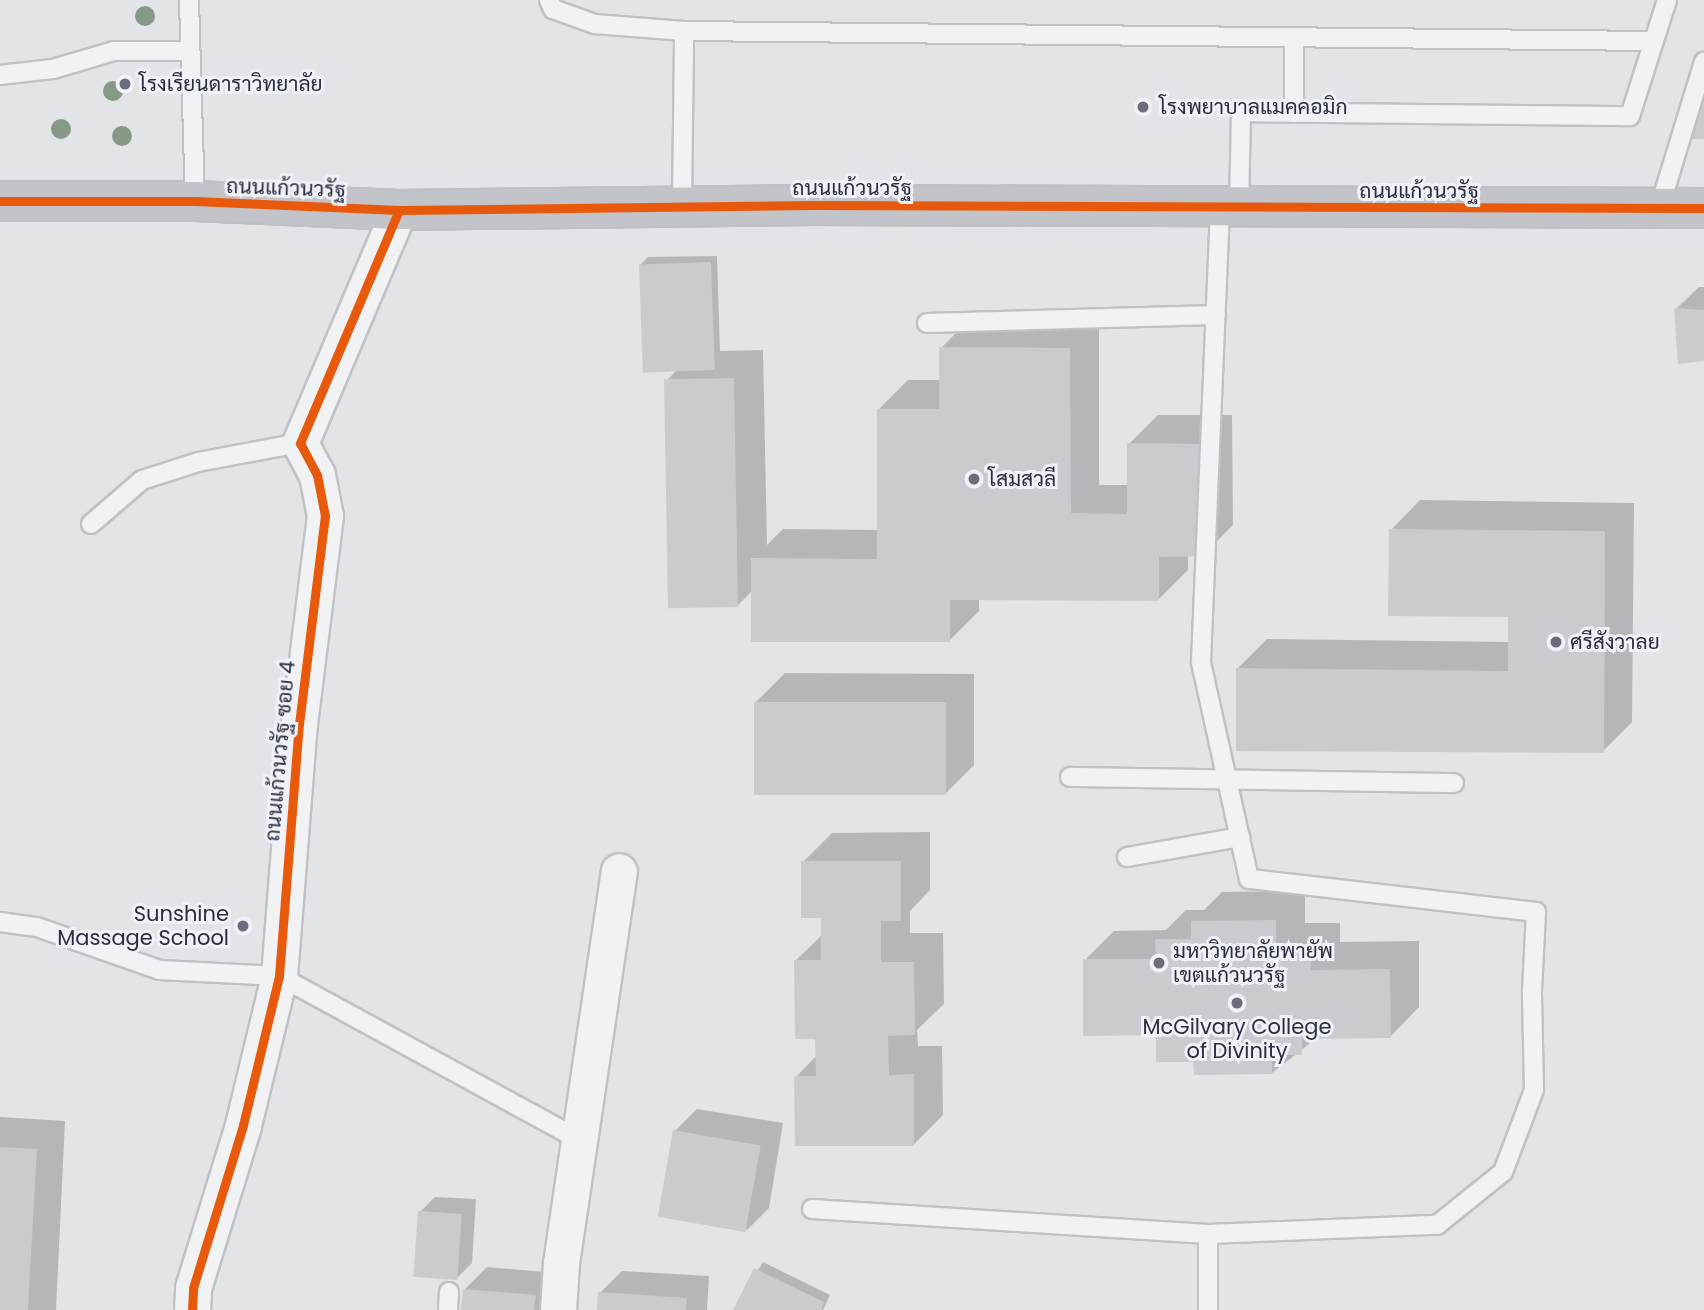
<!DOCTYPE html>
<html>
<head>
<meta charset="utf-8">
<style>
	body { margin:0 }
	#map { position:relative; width:1704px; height:1310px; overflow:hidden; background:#e2e4e7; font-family:Poppins,Sarabun,sans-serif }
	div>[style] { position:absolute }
	.shadow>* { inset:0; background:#0003 }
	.building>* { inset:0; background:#c9cbcf; transform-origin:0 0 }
	.roads { filter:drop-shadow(2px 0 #bfc1c5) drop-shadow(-2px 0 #bfc1c5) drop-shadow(0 2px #bfc1c5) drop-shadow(0 -2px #bfc1c5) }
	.lane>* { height:18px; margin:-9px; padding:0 9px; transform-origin:9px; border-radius:9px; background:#f1f2f4 }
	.street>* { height:35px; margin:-17.5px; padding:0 17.5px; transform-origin:17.5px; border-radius:17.5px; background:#f1f2f4 }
	.secondary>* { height:38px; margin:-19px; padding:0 19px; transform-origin:19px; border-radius:19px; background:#c3c4c9 }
	.cycleway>* { height:9px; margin:-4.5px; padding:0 4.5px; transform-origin:4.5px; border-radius:4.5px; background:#e8590c }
	.trees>* { width:20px; height:20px; margin:-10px; border-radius:50%; background:#859986 }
	.dots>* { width:19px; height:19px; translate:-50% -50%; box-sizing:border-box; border:4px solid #f0f2f7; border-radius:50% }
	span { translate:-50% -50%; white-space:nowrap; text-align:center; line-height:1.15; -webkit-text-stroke:6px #f0f2f7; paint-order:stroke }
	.poi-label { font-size:21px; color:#292f41 }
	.left { translate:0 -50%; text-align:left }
	.right { translate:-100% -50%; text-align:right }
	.street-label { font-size:21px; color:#292f41 }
</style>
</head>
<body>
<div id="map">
	<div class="shadow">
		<div style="clip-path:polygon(717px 256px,720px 351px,763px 350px,767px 545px,783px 529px,879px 530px,879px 409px,908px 380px,941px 380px,941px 348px,970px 319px,1099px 319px,1099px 485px,1129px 485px,1129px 444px,1158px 415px,1232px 415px,1233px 525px,1203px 555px,1188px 555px,1188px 570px,1159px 599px,979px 599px,979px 611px,950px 640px,753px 590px,738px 605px,666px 381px,678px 369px,641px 264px,648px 257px)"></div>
		<div style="clip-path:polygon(1699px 287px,1704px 287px,1704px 360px,1676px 309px)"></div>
		<div style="clip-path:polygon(1420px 500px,1634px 503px,1632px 722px,1603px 751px,1238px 668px,1267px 639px,1509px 642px,1510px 615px,1391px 530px)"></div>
		<div style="clip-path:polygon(785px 673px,974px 674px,974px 765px,945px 794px,756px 702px)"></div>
		<div style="clip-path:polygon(930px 832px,930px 890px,910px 911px,910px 933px,943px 933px,944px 1004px,917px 1030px,918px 1046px,942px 1046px,943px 1115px,914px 1144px,796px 1077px,817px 1055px,817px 1038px,795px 961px,823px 934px,823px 916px,803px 862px,832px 833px)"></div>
		<div style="clip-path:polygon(1305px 891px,1305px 923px,1340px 923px,1340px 942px,1419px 941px,1419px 1007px,1390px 1037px,1318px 1037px,1272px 1073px,1195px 1060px,1157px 1033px,1085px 960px,1114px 931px,1166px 930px,1186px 910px,1204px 910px,1222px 892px)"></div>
		<div style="clip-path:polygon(697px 1109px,783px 1123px,769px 1208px,747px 1230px,675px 1131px)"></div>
		<div style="clip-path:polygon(0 1117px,65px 1121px,56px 1310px,0 1310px)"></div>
		<div style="clip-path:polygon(435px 1197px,476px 1199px,472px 1263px,457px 1278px,420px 1212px)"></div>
		<div style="clip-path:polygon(763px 1262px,830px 1295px,823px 1310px,735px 1310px)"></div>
		<div style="clip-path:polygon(487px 1267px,557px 1273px,554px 1310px,463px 1310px,464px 1290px)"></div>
		<div style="clip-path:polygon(622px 1271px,709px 1276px,707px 1310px,599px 1310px,600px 1293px)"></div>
	</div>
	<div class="building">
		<div style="clip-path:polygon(1692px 72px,1704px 72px,1704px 139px,1675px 140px)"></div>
		<div style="left:711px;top:262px;width:108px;height:72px;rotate:88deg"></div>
		<div style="clip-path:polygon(1674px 308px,1704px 310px,1704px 361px,1678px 364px)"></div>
		<div style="clip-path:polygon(939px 347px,1070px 348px,1071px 513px,1127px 514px,1127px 443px,1204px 444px,1204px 556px,1159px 557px,1159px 601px,950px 600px,950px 642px,751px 642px,751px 558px,877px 559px,877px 409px,939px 409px)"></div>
		<div style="left:734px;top:378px;width:229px;height:70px;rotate:89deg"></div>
		<div style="clip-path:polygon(1389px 529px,1605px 531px,1604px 753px,1236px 751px,1236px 668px,1508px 671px,1508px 617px,1388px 616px)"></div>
		<div style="left:754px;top:702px;width:192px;height:93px"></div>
		<div style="clip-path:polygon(801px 861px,901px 861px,901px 921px,881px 921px,881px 962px,914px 962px,915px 1035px,888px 1036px,889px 1075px,914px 1074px,914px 1146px,795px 1146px,794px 1076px,816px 1076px,815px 1039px,795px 1039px,794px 960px,821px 960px,821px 918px,801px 918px)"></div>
		<div style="clip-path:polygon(1276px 920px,1276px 951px,1311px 952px,1311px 970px,1390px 969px,1391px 1038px,1302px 1039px,1302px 1055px,1272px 1055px,1272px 1074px,1194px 1075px,1193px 1062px,1156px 1062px,1156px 1035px,1083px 1036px,1083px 959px,1156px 959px,1155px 939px,1191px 939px,1191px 921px)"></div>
		<div style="left:673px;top:1130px;width:89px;height:88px;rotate:10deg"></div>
		<div style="clip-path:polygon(0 1147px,37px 1149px,28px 1310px,0 1310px)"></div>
		<div style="left:418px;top:1211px;width:44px;height:66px;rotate:4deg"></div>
		<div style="clip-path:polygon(754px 1268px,824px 1302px,821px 1310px,733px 1310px)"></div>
		<div style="clip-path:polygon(463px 1289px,536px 1295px,534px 1310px,461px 1310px)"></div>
		<div style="clip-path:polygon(598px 1292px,687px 1298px,686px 1310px,597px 1310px)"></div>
	</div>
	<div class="roads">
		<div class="lane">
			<div style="left:189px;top:0;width:201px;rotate:88.3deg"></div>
			<div style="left:549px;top:0;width:10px;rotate:66deg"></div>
			<div style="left:553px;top:9px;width:45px;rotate:19.7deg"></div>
			<div style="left:595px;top:24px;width:89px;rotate:4.5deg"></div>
			<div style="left:684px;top:31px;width:970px;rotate:0.59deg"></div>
			<div style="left:0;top:75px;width:53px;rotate:-6.5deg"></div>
			<div style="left:53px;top:69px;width:64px;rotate:-16.4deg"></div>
			<div style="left:114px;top:51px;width:76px"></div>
			<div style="left:1294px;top:113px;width:74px;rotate:-90deg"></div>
			<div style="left:682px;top:205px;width:174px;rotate:-89.3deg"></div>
			<div style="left:1239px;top:208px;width:96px;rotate:-88.8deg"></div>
			<div style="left:1241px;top:112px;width:389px;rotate:0.6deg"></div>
			<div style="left:1630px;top:116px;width:122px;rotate:-72.3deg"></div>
			<div style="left:1659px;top:209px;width:154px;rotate:-73deg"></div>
			<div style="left:927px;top:323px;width:289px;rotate:-1.6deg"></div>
			<div style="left:91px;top:524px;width:67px;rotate:-40.8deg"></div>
			<div style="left:142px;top:480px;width:59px;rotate:-17.8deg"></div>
			<div style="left:198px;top:462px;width:104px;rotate:-10.6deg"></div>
			<div style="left:1070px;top:777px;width:384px;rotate:0.9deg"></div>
			<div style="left:1127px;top:857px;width:115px;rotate:-10deg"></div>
			<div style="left:0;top:922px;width:37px;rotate:8deg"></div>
			<div style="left:37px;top:927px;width:130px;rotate:19.3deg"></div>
			<div style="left:160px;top:970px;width:119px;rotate:2.9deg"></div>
			<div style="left:279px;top:976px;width:343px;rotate:28.6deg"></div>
			<div style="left:812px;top:1209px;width:397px;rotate:3.6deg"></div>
			<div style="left:1208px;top:1234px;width:229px;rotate:-2.3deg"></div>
			<div style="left:1437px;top:1225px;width:85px;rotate:-38.8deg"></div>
			<div style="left:1503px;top:1172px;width:88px;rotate:-69.3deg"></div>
			<div style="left:1534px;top:1090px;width:99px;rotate:-91.2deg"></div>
			<div style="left:1532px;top:991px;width:79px;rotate:-87.1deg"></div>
			<div style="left:1536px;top:912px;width:289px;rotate:-173.4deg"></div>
			<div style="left:1249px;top:879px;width:222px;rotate:-102.5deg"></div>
			<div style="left:1201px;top:662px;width:454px;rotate:-87.6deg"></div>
			<div style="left:448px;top:1310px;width:18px;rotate:-87deg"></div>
			<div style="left:1208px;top:1310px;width:76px;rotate:-90deg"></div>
		</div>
		<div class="street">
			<div style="left:192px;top:1310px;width:22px;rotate:-87deg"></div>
			<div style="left:193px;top:1288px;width:170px;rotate:-72.9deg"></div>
			<div style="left:243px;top:1125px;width:153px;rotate:-76.4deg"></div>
			<div style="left:279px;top:976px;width:253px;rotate:-85.5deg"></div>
			<div style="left:299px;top:724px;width:210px;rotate:-82.9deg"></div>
			<div style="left:325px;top:516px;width:42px;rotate:-101deg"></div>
			<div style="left:317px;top:475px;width:36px;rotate:-118deg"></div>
			<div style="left:300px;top:443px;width:253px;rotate:-67deg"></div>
			<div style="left:558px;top:1310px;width:47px;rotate:-86.3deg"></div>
			<div style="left:561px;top:1263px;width:396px;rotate:-81.6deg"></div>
		</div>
		<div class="secondary">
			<div style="left:0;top:201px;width:195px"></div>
			<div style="left:195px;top:201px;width:204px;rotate:2.5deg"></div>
			<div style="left:399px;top:210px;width:414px;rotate:-0.7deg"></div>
			<div style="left:813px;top:205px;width:891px;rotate:0.19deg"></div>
		</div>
	</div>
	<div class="cycleway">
		<div style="left:0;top:201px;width:195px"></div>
		<div style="left:195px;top:201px;width:204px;rotate:2.5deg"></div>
		<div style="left:399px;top:210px;width:414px;rotate:-0.7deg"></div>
		<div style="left:813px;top:205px;width:891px;rotate:0.19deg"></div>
		<div style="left:192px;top:1310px;width:22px;rotate:-87deg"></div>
		<div style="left:193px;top:1288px;width:170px;rotate:-72.9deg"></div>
		<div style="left:243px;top:1125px;width:153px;rotate:-76.4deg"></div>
		<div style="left:279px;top:976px;width:253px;rotate:-85.5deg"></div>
		<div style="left:299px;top:724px;width:210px;rotate:-82.9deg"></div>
		<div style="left:325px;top:516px;width:42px;rotate:-101deg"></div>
		<div style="left:317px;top:475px;width:36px;rotate:-118deg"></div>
		<div style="left:300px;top:443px;width:253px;rotate:-67deg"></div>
	</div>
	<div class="trees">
		<div style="left:145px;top:16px"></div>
		<div style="left:113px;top:91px"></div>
		<div style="left:61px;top:129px"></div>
		<div style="left:122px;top:136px"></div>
	</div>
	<div class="dots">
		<div style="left:125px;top:84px;background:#6a6e7b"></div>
		<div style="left:1143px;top:107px;background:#6a6e7b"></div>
		<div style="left:974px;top:479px;background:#6a6e7b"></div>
		<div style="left:1556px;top:642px;background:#6a6e7b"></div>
		<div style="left:243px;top:926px;background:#6a6e7b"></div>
		<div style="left:1159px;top:963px;background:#6a6e7b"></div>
		<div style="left:1237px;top:1003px;background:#6a6e7b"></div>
	</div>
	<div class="poi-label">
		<span class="left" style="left:139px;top:84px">โรงเรียนดาราวิทยาลัย</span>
		<span class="left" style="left:1159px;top:107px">โรงพยาบาลแมคคอมิก</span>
		<span class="left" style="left:988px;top:479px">โสมสวลี</span>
		<span class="left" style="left:1570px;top:642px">ศรีสังวาลย</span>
		<span class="right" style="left:229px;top:926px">Sunshine<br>Massage School</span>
		<span class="left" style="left:1173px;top:963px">มหาวิทยาลัยพายัพ<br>เขตแก้วนวรัฐ</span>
		<span style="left:1237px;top:1039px">McGilvary College<br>of Divinity</span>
	</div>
	<div class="street-label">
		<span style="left:286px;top:188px;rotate:2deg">ถนนแก้วนวรัฐ</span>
		<span style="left:852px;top:188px">ถนนแก้วนวรัฐ</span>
		<span style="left:1419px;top:191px">ถนนแก้วนวรัฐ</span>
		<span style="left:280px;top:751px;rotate:-85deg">ถนนแก้วนวรัฐ ซอย 4</span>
	</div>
</div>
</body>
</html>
